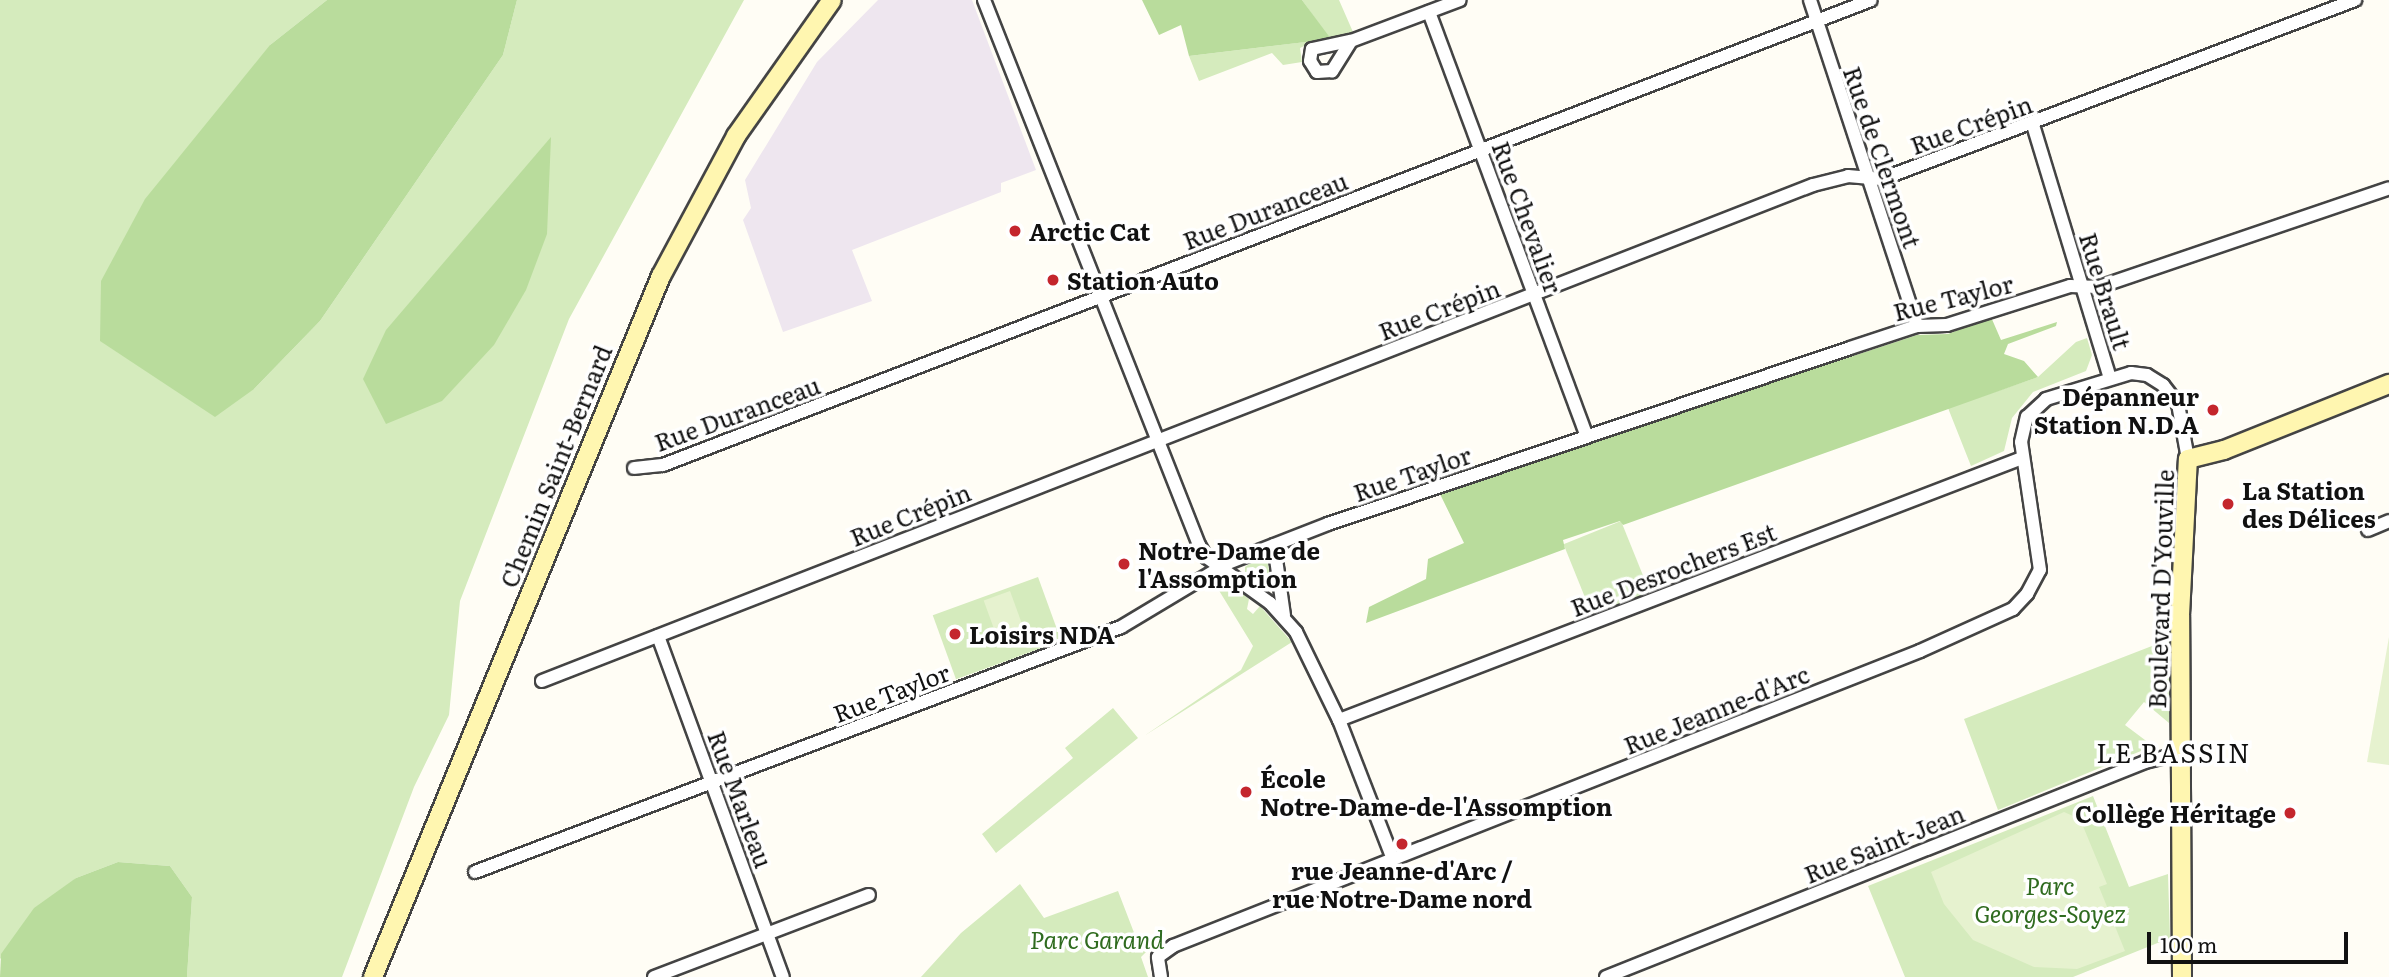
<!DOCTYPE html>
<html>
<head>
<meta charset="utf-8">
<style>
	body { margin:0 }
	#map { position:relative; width:2389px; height:977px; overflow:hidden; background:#fffdf5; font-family:Literata,serif }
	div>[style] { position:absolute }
	.industrial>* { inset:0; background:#eee6ef }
	.green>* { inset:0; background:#d5ebbd; transform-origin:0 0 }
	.forest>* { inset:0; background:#b9dc9c }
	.pitch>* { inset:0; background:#e6f2cf; transform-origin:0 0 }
	.roads { filter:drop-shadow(2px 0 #444) drop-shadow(-2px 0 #444) drop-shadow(0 2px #444) drop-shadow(0 -2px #444) }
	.street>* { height:12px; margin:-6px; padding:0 6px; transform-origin:6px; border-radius:6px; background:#fff }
	.secondary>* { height:18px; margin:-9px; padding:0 9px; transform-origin:9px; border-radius:9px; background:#fff6b0 }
	.dots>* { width:19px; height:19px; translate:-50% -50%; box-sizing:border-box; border:4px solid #fff; border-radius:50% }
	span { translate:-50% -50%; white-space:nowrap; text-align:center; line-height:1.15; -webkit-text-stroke:7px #fff; paint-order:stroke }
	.street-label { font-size:24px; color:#111 }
	.poi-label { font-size:24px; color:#111; font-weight:700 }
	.left { translate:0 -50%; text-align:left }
	.right { translate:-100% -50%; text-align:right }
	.park-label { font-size:24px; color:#2f6b1f; font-style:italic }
	.neighbourhood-label { font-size:26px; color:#111; letter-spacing:2px }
	.scale { position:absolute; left:2147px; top:932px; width:201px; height:32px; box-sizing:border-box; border:4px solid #111; border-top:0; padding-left:9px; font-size:21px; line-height:24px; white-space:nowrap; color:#111; -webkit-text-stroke:5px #fff; paint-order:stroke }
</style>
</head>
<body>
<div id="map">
	<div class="industrial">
		<div style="clip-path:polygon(878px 0,972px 0,1036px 170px,1001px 183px,1001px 192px,852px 250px,872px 301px,783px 332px,743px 220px,751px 208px,745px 180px,817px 62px)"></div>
	</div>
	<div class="green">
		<div style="clip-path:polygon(0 0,327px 0,270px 45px,254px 389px,320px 321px,503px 55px,517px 0,744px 0,569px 319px,460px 601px,449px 715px,414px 787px,342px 977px,187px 977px,192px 897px,170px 866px,118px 862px,76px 878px,0 959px)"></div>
		<div style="clip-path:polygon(1302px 0,1339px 0,1353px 32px,1331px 39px,1310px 43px,1300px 48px,1302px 62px,1283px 65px,1272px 53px,1199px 81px,1189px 56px,1330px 39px)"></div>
		<div style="clip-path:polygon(2087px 338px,2092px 355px,2086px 371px,2033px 392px,2012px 418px,2004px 451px,1971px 466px,1948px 408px,2038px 377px,2076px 342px)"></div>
		<div style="left:1621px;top:521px;width:79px;height:62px;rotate:68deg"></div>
		<div style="clip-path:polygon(1255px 560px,1268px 563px,1271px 588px,1245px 573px,1245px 567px)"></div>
		<div style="left:1038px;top:577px;width:68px;height:112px;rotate:70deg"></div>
		<div style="clip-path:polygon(1215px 584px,1241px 592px,1249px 599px,1247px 609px,1253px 614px,1260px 606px,1292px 642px,1144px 736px,1241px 670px,1253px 646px)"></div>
		<div style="clip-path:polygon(2170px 639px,2169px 723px,2144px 702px,2125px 725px,2153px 746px,1998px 810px,1964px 719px)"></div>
		<div style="clip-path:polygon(1113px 708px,1138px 738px,996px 853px,982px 834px,1073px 758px,1065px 748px)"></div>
		<div style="clip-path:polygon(2093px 796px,2129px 887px,2168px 874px,2170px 938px,2073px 977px,1905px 977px,1868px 886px)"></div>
		<div style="clip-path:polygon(1020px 884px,1044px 918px,1118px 891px,1138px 943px,1148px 950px,1141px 957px,1148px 977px,921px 977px,961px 933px)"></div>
	</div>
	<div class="forest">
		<div style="clip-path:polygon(327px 0,517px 0,503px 55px,320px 321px,254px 389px,215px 417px,100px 341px,101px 281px,145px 199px,270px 45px)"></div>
		<div style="clip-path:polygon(1142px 0,1302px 0,1331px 39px,1189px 56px,1181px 25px,1159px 35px)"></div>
		<div style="clip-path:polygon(551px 137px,547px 234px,526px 290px,494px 345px,442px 401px,386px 424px,363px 379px,386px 330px)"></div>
		<div style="clip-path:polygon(1991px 317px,2001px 340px,2057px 322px,2056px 326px,2008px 344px,2004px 354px,2024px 361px,2038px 377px,1623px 525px,1620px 521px,1563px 540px,1565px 549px,1366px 623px,1369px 607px,1426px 579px,1428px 559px,1464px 543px,1439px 492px,1917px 335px,1948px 334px)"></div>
		<div style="clip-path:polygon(118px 862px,170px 866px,192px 897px,187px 977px,0 977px,1px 954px,34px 908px,76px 878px)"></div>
	</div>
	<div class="pitch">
		<div style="left:1010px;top:591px;width:38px;height:28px;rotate:70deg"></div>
		<div style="clip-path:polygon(2389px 637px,2389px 765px,2367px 762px)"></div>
		<div style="clip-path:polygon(2064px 812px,2080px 819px,2107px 884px,2099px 887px,2125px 951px,2077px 969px,2034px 967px,1973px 940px,1944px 904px,1931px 872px)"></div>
	</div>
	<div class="roads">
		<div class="street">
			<div style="left:984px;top:0;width:586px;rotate:68.47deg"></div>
			<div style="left:1199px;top:545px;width:14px;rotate:60deg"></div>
			<div style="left:1206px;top:557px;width:79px;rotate:35.7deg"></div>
			<div style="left:1270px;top:603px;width:39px;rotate:48deg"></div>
			<div style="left:1296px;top:632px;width:98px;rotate:64deg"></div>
			<div style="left:1339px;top:720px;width:149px;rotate:68.8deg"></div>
			<div style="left:1810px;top:0;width:343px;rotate:71.8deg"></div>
			<div style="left:1429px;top:12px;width:452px;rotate:69.6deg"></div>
			<div style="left:1351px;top:41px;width:36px;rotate:122deg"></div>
			<div style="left:1332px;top:71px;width:15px;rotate:176deg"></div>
			<div style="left:1317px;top:72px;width:13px;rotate:-122deg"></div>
			<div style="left:1310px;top:61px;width:12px;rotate:-81deg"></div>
			<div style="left:1312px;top:49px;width:40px;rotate:-12deg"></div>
			<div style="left:1351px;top:41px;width:116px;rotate:-20.6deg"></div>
			<div style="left:2033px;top:125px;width:265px;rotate:73.1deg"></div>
			<div style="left:634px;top:468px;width:29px;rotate:-6deg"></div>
			<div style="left:663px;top:465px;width:1294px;rotate:-21.05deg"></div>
			<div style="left:2368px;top:530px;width:23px;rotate:-23deg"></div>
			<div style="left:1274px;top:545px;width:71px;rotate:81.9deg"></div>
			<div style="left:658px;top:636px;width:363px;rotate:69.9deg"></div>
			<div style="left:542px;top:681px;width:1364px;rotate:-21.32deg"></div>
			<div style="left:1813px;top:185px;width:36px;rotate:-14deg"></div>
			<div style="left:1848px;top:176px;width:34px;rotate:5deg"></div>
			<div style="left:1882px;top:179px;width:506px;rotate:-20.73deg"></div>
			<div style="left:1339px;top:720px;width:732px;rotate:-20.99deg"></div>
			<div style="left:475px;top:872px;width:691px;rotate:-20.77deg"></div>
			<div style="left:1121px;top:627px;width:125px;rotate:-30.9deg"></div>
			<div style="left:1228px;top:563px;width:107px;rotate:-21.3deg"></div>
			<div style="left:1328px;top:524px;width:551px;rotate:-18.63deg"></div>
			<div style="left:1850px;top:348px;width:71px;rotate:-18.2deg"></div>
			<div style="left:1917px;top:326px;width:30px;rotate:-2deg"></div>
			<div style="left:1947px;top:325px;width:129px;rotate:-17.6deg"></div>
			<div style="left:2070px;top:286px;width:29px;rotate:2deg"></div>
			<div style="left:2099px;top:287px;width:306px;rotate:-18.8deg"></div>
			<div style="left:654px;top:977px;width:230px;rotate:-20.9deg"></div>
			<div style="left:1161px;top:977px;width:20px;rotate:-99deg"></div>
			<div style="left:1158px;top:957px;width:19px;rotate:-36deg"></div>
			<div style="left:1173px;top:946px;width:803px;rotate:-21.55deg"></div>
			<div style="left:1920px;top:651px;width:102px;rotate:-24.3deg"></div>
			<div style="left:2013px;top:609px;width:21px;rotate:-47deg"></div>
			<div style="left:2027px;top:594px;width:27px;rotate:-62deg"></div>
			<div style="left:2040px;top:570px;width:129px;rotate:-98.4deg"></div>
			<div style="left:2021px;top:442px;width:26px;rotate:-77deg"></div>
			<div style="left:2027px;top:417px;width:26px;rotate:-43deg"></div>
			<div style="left:2046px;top:399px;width:89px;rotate:-17deg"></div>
			<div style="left:2131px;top:373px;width:16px;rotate:7deg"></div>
			<div style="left:2147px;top:375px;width:19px;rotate:32deg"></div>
			<div style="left:2163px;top:385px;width:24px;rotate:52deg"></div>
			<div style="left:2178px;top:404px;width:56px;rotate:79.7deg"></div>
			<div style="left:1606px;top:977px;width:580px;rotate:-21.75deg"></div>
			<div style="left:2145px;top:762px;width:34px;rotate:-14deg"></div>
		</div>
		<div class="secondary">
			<div style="left:373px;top:977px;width:758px;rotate:-67.67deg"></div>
			<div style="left:661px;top:276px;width:159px;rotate:-61.8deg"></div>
			<div style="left:736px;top:136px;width:166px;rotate:-54.8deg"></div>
			<div style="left:2182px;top:977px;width:362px;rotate:-90.3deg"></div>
			<div style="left:2180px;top:615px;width:156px;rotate:-87.1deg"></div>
			<div style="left:2188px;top:459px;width:37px;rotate:-14deg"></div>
			<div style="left:2224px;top:450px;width:178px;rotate:-21.8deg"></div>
		</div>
	</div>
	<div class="dots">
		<div style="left:1015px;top:231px;background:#c4262e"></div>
		<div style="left:1053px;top:280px;background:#c4262e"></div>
		<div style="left:2213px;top:410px;background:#c4262e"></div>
		<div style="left:2228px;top:504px;background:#c4262e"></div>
		<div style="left:1124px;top:564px;background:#c4262e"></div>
		<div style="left:955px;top:634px;background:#c4262e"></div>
		<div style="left:1246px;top:792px;background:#c4262e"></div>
		<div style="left:2290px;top:813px;background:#c4262e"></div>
		<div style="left:1402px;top:844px;background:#c4262e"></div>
	</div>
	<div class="street-label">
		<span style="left:1971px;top:124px;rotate:-20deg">Rue Crépin</span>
		<span style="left:1883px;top:157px;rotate:71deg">Rue de Clermont</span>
		<span style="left:1265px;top:210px;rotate:-21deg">Rue Duranceau</span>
		<span style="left:1528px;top:217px;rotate:70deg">Rue Chevalier</span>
		<span style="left:2106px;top:291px;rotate:73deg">Rue Brault</span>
		<span style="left:1953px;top:297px;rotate:-14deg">Rue Taylor</span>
		<span style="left:1439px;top:309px;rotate:-21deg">Rue Crépin</span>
		<span style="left:737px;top:413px;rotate:-20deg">Rue Duranceau</span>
		<span style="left:555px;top:466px;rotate:-68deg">Chemin Saint-Bernard</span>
		<span style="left:1412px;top:473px;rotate:-19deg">Rue Taylor</span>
		<span style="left:910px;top:514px;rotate:-22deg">Rue Crépin</span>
		<span style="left:1673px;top:569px;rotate:-21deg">Rue Desrochers Est</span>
		<span style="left:2160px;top:589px;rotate:-88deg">Boulevard D'Youville</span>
		<span style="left:891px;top:692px;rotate:-21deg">Rue Taylor</span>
		<span style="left:1716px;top:709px;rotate:-22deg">Rue Jeanne-d'Arc</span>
		<span style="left:741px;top:799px;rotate:70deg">Rue Marleau</span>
		<span style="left:1884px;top:843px;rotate:-22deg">Rue Saint-Jean</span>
	</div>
	<div class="poi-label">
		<span class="left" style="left:1029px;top:231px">Arctic Cat</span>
		<span class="left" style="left:1067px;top:280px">Station Auto</span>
		<span class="right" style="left:2199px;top:410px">Dépanneur<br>Station N.D.A</span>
		<span class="left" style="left:2242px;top:504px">La Station<br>des Délices</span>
		<span class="left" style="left:1138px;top:564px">Notre-Dame de<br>l'Assomption</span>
		<span class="left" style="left:969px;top:634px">Loisirs NDA</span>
		<span class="left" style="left:1260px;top:792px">École<br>Notre-Dame-de-l'Assomption</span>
		<span class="right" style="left:2276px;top:813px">Collège Héritage</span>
		<span style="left:1402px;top:884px">rue Jeanne-d'Arc /<br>rue Notre-Dame nord</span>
	</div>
	<div class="park-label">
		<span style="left:2050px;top:899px">Parc<br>Georges-Soyez</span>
		<span style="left:1097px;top:939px">Parc Garand</span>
	</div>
	<div class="neighbourhood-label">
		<span style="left:2174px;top:752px">LE BASSIN</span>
	</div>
	<div class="scale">100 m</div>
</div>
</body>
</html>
